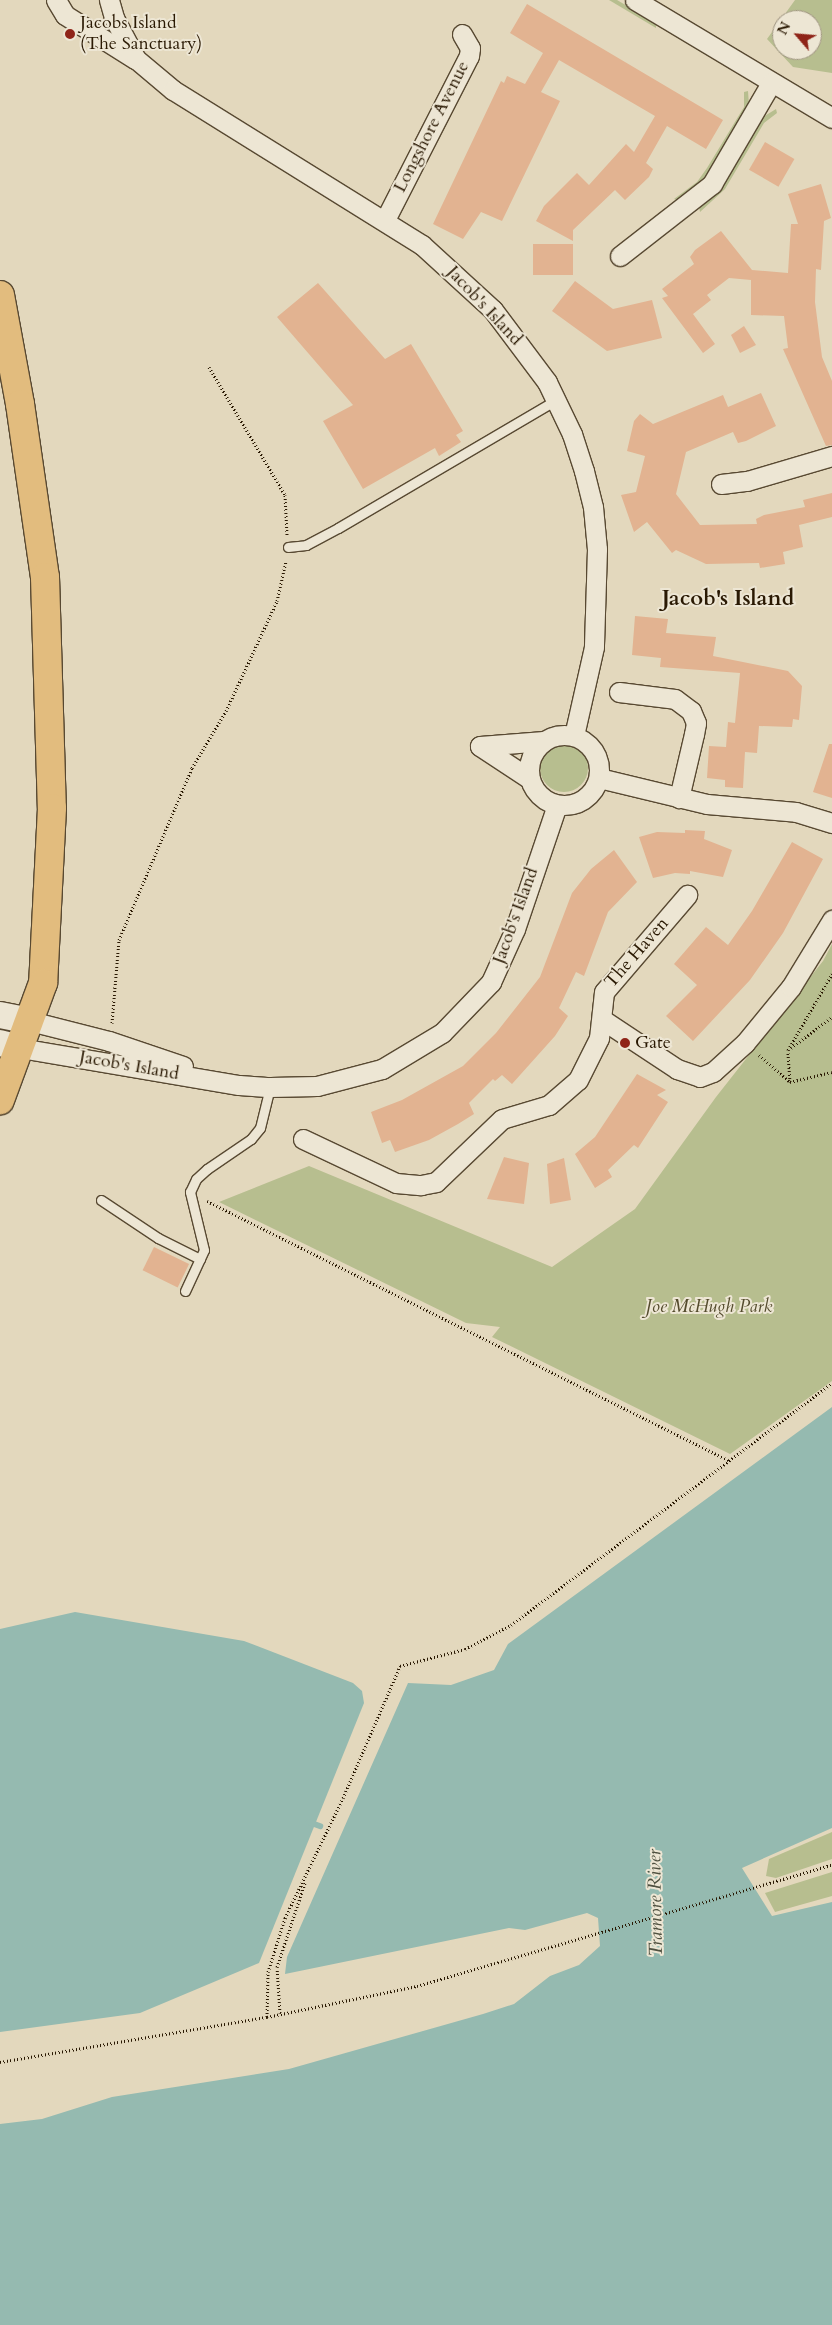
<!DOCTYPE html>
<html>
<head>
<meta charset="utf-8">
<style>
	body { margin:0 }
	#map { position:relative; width:832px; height:2325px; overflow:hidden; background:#e3d8bd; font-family:Cardo,serif }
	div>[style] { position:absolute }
	.green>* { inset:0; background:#b7be8f }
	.round { border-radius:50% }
	.water>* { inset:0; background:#95bab0 }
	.stream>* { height:5.5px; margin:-2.75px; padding:0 2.75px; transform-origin:2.75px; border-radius:2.75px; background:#95bab0 }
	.building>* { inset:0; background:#e2b391; transform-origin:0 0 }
	.path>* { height:3px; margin-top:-1.5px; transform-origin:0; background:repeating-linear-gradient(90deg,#2a1903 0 1px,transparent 0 3.5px) }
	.roads { filter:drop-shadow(1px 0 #584932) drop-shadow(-1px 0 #584932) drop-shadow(0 1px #584932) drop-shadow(0 -1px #584932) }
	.service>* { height:9px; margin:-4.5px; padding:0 4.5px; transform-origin:4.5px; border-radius:4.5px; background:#ede6d4 }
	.minor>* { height:19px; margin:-9.5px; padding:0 9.5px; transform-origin:9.5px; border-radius:9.5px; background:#ede6d4 }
	.minor>.ring { margin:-9.5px; padding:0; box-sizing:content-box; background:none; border:19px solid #ede6d4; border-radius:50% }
	.secondary>* { height:26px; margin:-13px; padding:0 13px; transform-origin:13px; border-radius:13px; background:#ede6d4 }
	.trunk>* { height:28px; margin:-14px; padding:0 14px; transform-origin:14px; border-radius:14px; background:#e2bc7e }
	.dots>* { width:14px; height:14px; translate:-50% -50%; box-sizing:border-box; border:2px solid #ede6d4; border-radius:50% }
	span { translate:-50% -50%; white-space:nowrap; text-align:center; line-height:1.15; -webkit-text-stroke:4px #ede6d4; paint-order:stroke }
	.poi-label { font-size:18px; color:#2a1903 }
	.left { translate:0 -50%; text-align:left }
	.street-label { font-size:18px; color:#2a1903 }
	.park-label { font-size:18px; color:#544b2d; font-style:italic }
	.water-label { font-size:19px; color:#4f5140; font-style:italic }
	.district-label { font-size:22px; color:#2a1903; font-weight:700 }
	.north { position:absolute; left:772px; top:10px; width:50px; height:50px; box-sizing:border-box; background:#ede6d4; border:1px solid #9f9480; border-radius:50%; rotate:297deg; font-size:14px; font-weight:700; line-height:20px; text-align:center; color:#2a1903 }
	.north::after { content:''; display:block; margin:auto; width:18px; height:22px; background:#8f2418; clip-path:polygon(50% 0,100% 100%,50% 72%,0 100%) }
</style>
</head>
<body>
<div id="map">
	<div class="green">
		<div style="clip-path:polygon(609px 0,617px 0,656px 23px,656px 28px)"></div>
		<div style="clip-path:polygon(evenodd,795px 0,832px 0,832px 73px,793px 67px,767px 39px,795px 0,782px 20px,812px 20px,812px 50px,782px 50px,782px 20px)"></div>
		<div style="clip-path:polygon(748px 91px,749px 105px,707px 177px,680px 201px,674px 199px,697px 182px,707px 168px,744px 107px,744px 92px)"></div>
		<div style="clip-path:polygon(776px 109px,777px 113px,764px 123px,725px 189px,700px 212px,699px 207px,714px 194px,763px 117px)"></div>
		<div class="round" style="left:540px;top:744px;width:48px;height:48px"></div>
		<div style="clip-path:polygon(832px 944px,832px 1381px,730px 1454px,492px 1337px,500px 1327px,466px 1323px,219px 1202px,309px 1166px,552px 1267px,635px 1209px,716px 1097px,823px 961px)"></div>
		<div style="clip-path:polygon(832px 1832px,832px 1859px,776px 1878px,766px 1876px,769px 1859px)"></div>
		<div style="clip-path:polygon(832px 1872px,832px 1896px,775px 1912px,765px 1893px)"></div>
	</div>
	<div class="water">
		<div style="clip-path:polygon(832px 1407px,832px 1828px,742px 1868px,772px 1916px,832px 1902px,832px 2325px,0 2325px,0 2124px,42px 2119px,112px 2097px,289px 2069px,483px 2014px,514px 2004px,550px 1976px,579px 1965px,600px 1946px,598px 1918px,587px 1913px,525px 1930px,509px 1928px,285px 1974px,287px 1957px,408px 1683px,451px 1685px,494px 1670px,508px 1644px)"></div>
		<div style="clip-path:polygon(75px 1612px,244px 1641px,353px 1683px,362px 1691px,364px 1703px,259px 1963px,140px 2013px,0 2032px,0 1629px)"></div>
	</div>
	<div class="stream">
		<div style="left:309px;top:1822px;width:12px;rotate:20deg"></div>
	</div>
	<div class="building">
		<div style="clip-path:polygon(527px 4px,723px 120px,706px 149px,667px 126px,646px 163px,653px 169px,649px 177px,625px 200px,615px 190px,573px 230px,573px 241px,536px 221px,544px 206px,577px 173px,589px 185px,626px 144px,634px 152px,655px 116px,559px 60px,541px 92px,560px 101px,502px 221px,481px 212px,463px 239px,433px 224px,501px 81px,504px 83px,507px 76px,525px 84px,543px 53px,510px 33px)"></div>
		<div style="left:765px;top:142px;width:34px;height:32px;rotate:30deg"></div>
		<div style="clip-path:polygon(821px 184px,831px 218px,824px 221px,821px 270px,816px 269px,815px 302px,822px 357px,832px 381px,832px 445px,826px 446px,783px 349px,788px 348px,784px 316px,751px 315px,751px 280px,729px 278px,707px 295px,711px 300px,693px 314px,715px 344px,703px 353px,662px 298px,668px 296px,662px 289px,694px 264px,690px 257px,695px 250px,721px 231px,752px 270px,788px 273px,791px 224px,798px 224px,788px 194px)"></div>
		<div style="left:533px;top:244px;width:40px;height:31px"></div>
		<div style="clip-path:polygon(575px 281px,613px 309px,652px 300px,662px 338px,607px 351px,552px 311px)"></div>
		<div style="clip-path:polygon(318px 283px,385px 359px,411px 344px,463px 431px,456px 435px,461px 442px,439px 456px,435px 448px,363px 489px,323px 421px,353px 405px,277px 317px)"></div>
		<div style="clip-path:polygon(744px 326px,756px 345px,740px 353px,731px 335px)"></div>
		<div style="clip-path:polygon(761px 393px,776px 426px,746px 441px,738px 443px,733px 432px,686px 452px,676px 494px,700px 525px,757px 524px,756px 519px,764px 515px,805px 507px,803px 500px,832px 493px,832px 517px,799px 525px,803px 547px,783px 552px,785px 564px,760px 568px,759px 563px,706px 564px,676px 550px,672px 553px,647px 522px,634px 532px,621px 495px,636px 492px,645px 456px,627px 451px,634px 421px,640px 414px,653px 424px,723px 395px,728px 407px)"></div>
		<div style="clip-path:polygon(635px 616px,668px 619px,666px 633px,716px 637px,713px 656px,788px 671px,802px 686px,799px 720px,793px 719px,792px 727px,759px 726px,757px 753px,745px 752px,743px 788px,725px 787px,725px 780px,707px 778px,709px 746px,726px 747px,728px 722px,735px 723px,740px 673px,660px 667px,661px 658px,632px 655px)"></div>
		<div style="clip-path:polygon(829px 744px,832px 744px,832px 798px,813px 792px)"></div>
		<div style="clip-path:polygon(685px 830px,705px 831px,704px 839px,732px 850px,723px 877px,690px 871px,690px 874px,675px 873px,653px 878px,639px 837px,657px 832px,685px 833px)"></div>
		<div style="clip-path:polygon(792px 842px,823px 859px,783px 933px,750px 980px,693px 1041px,666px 1016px,697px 985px,674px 964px,706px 927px,728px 945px,752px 911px)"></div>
		<div style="clip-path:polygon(614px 850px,637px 882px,608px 912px,584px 976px,576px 972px,559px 1008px,568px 1016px,555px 1036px,512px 1084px,502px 1075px,495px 1081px,493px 1079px,469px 1103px,474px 1114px,458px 1124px,429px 1140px,395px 1152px,390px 1140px,382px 1143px,371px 1112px,402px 1100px,463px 1066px,496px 1033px,540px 977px,572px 893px,591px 869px)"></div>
		<div style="clip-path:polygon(637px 1074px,666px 1090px,657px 1095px,668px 1102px,638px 1148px,634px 1145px,608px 1170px,612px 1177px,595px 1188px,575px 1154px,595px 1137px)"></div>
		<div style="clip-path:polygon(504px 1157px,529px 1163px,524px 1204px,487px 1199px)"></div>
		<div style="clip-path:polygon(564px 1158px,571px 1200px,550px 1204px,547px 1164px)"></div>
		<div style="left:154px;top:1247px;width:39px;height:26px;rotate:26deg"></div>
	</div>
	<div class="path">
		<div style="left:209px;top:367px;width:149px;rotate:59.3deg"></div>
		<div style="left:285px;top:495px;width:40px;rotate:87.1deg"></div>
		<div style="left:112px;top:1023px;width:83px;rotate:-85.2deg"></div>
		<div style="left:119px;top:940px;width:187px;rotate:-67deg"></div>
		<div style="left:192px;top:768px;width:66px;rotate:-59.2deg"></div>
		<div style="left:226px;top:711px;width:121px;rotate:-65.1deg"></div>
		<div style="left:277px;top:601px;width:41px;rotate:-77.3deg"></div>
		<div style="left:791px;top:1048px;width:51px;rotate:-37.1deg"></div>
		<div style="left:759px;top:1055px;width:41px;rotate:41.1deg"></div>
		<div style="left:790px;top:1082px;width:43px;rotate:-13.4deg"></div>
		<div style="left:790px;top:1082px;width:32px;rotate:-94deg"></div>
		<div style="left:788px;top:1050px;width:88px;rotate:-59.9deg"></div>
		<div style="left:207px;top:1201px;width:582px;rotate:26.43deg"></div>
		<div style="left:280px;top:2013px;width:46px;rotate:-93.7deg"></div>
		<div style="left:277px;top:1967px;width:89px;rotate:-71.6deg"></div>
		<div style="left:267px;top:2017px;width:45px;rotate:-88.7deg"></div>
		<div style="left:268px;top:1972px;width:57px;rotate:-72.5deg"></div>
		<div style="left:285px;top:1918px;width:133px;rotate:-64.2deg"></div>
		<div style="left:343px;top:1798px;width:144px;rotate:-66.6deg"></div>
		<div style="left:400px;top:1666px;width:67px;rotate:-14.7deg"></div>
		<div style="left:465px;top:1649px;width:52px;rotate:-27.6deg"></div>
		<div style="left:511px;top:1625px;width:402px;rotate:-37deg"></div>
		<div style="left:0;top:2062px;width:271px;rotate:-9.6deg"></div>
		<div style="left:267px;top:2017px;width:153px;rotate:-11.7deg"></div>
		<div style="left:417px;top:1986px;width:432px;rotate:-16.3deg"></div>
	</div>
	<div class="roads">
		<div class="service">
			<div style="left:288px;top:547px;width:18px;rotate:-6deg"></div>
			<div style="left:306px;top:545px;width:36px;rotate:-28deg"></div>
			<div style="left:338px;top:528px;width:253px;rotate:-30.4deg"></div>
			<div style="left:101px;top:1200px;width:69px;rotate:33.7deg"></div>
			<div style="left:158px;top:1238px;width:47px;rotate:26.6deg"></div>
			<div style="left:185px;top:1291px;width:45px;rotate:-65.1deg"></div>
			<div style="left:204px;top:1250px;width:60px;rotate:-103.6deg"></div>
			<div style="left:190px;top:1192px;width:14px;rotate:-65deg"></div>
			<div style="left:196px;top:1179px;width:15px;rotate:-42deg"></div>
			<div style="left:207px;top:1169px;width:53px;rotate:-34.3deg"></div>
			<div style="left:251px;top:1139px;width:14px;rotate:-51deg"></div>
			<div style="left:260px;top:1128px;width:42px;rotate:-76.3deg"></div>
		</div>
		<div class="minor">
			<div style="left:56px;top:0;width:17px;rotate:59deg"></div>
			<div style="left:65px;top:15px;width:83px;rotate:32.2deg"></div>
			<div style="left:109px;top:0;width:19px;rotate:74deg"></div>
			<div style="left:114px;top:18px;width:47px;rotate:61.8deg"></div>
			<div style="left:136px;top:59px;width:48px;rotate:40deg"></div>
			<div style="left:173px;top:90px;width:293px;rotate:31.9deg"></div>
			<div style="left:422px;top:245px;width:96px;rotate:42.5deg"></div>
			<div style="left:493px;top:310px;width:90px;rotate:53.1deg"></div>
			<div style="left:547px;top:382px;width:58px;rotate:64.3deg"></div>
			<div style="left:572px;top:434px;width:39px;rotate:72deg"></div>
			<div style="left:584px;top:471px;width:37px;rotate:76deg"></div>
			<div style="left:593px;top:507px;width:42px;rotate:84.6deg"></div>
			<div style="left:597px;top:549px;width:98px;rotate:91.8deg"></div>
			<div style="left:594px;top:647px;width:91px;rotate:102.7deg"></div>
			<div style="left:635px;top:0;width:230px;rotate:30.9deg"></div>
			<div style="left:385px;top:220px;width:184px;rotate:-62.9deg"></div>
			<div style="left:469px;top:56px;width:8px;rotate:-83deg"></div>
			<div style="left:470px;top:48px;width:16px;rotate:-120deg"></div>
			<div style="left:620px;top:256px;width:117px;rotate:-38deg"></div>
			<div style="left:712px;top:184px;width:117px;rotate:-59.7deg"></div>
			<div style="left:721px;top:484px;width:26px;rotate:-7deg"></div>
			<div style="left:747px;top:481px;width:89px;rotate:-16.4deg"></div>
			<div style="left:619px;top:692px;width:56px;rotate:7.1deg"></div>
			<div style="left:675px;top:699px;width:20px;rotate:37deg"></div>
			<div style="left:691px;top:711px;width:13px;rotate:67deg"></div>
			<div style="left:696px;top:723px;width:11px;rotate:100deg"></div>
			<div style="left:694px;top:734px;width:66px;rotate:103.2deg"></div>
			<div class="ring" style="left:529px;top:735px;width:51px;height:51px"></div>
			<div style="left:599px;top:778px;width:111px;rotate:13.5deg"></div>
			<div style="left:707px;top:804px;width:89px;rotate:5.1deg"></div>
			<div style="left:796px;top:812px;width:38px;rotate:17deg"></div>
			<div style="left:530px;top:779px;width:60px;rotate:-146.6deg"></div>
			<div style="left:480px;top:746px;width:64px;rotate:-4.5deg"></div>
			<div style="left:603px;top:1020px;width:89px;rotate:33.5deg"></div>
			<div style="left:677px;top:1069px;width:24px;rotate:19deg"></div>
			<div style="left:700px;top:1077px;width:14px;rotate:-21deg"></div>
			<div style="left:713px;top:1072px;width:43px;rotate:-42.2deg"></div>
			<div style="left:745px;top:1043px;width:72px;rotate:-50.6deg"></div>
			<div style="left:791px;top:987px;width:79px;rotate:-58.5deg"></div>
			<div style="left:30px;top:1021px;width:81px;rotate:14.2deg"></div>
			<div style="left:109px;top:1041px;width:78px;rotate:18.7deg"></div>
			<div style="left:20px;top:1048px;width:222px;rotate:9.6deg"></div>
			<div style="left:239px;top:1085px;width:31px;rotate:4deg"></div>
			<div style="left:270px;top:1087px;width:47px;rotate:-1.2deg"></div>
			<div style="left:317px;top:1086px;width:67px;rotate:-14.7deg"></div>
			<div style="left:382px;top:1069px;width:70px;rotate:-31deg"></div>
			<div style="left:442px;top:1033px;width:71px;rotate:-46.1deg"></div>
			<div style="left:491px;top:982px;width:58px;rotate:-65.6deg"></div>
			<div style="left:515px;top:929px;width:131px;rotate:-71.3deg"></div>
			<div style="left:303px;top:1139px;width:103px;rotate:25.3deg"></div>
			<div style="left:396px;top:1183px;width:25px;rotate:5deg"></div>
			<div style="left:421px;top:1185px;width:15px;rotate:-11deg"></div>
			<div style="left:436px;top:1182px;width:91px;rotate:-43.7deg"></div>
			<div style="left:502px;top:1119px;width:49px;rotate:-16.6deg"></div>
			<div style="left:549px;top:1105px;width:38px;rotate:-41deg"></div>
			<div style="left:578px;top:1080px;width:47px;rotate:-63.4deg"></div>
			<div style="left:599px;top:1038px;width:46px;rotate:-83.8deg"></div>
			<div style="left:604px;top:992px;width:128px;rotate:-49.4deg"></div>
		</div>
		<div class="secondary">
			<div style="left:0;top:1015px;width:31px;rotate:11deg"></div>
			<div style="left:0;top:1043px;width:21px;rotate:14deg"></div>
		</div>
		<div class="trunk">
			<div style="left:0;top:295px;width:111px;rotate:79.6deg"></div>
			<div style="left:20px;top:404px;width:175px;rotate:81.8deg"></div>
			<div style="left:45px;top:577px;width:231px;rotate:88.3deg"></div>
			<div style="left:52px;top:808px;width:175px;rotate:92.9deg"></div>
			<div style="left:43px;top:983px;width:125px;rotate:110.2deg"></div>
		</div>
	</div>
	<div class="dots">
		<div style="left:70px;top:34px;background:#8f2418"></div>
		<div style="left:625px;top:1043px;background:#8f2418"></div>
	</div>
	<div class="poi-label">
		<span class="left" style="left:80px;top:34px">Jacobs Island<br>(The Sanctuary)</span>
		<span class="left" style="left:635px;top:1043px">Gate</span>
	</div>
	<div class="street-label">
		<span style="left:432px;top:127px;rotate:-63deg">Longshore Avenue</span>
		<span style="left:484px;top:306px;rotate:47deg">Jacob's Island</span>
		<span style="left:516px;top:916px;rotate:-70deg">Jacob's Island</span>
		<span style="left:637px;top:953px;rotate:-49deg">The Haven</span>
		<span style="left:129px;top:1066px;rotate:10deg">Jacob's Island</span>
	</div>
	<div class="park-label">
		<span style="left:709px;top:1307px">Joe McHugh Park</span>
	</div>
	<div class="water-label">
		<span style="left:656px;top:1903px;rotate:-91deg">Tramore River</span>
	</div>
	<div class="district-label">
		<span style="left:728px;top:599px">Jacob's Island</span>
	</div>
	<div class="north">N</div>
</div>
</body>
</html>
